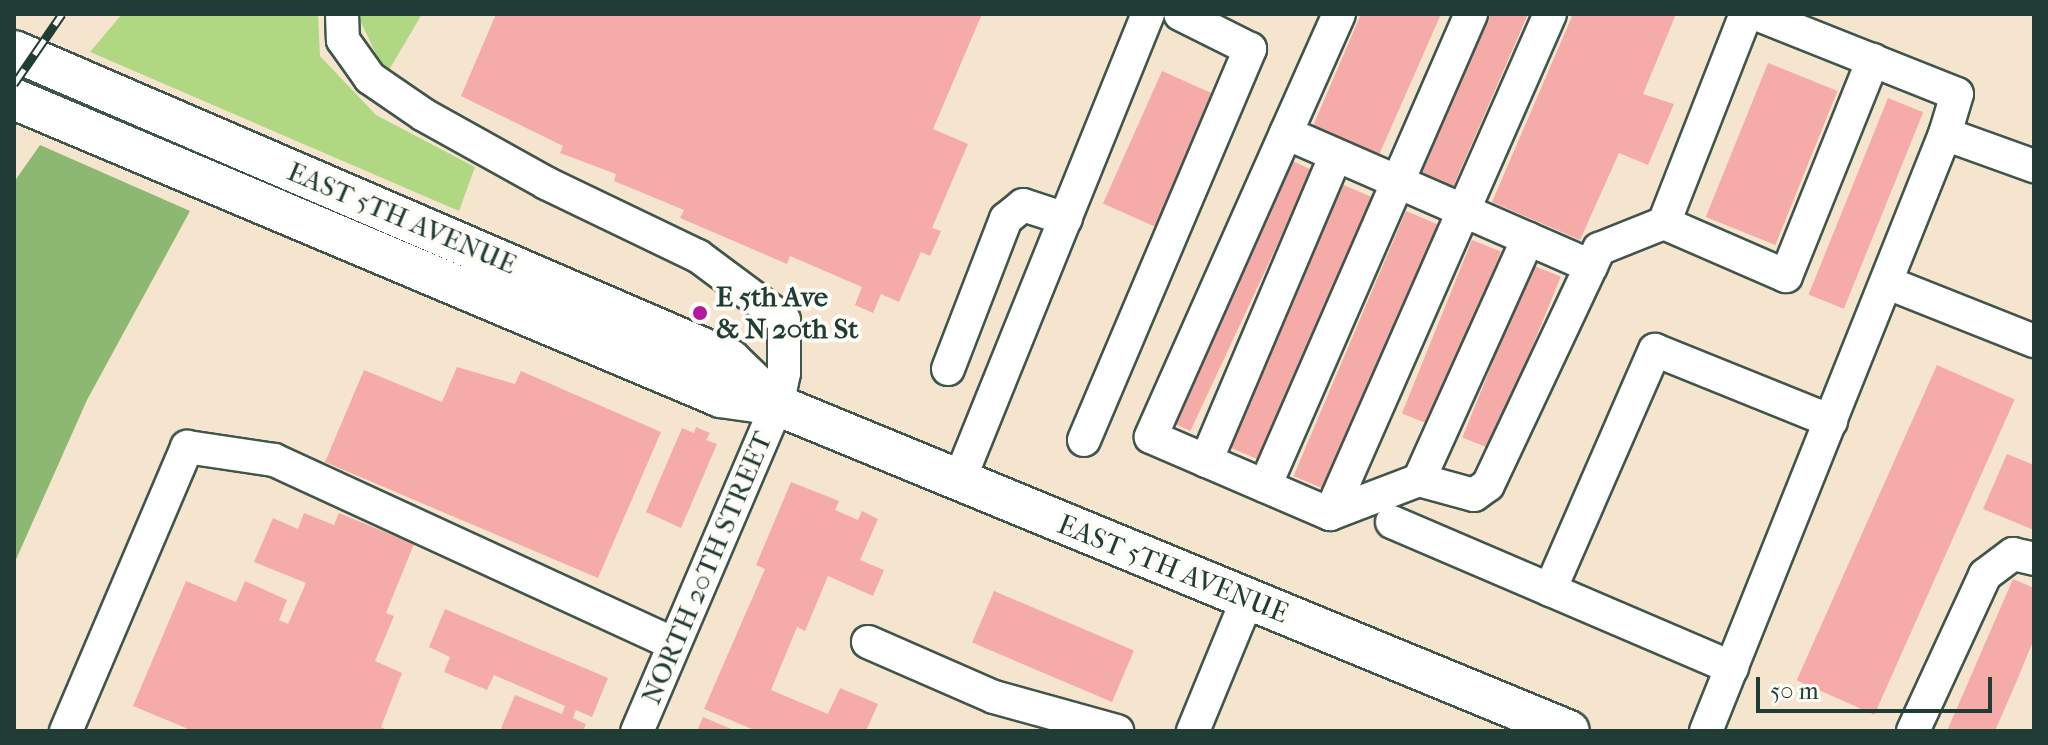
<!DOCTYPE html>
<html>
<head>
<meta charset="utf-8">
<style>
	body { margin:0 }
	#map { position:relative; width:2048px; height:745px; overflow:hidden; background:#f6e5ce; font-family:"IM FELL French Canon",serif }
	div>[style] { position:absolute }
	.green>* { inset:0; background:#b0d883 }
	.forest>* { inset:0; background:#8cb871 }
	.building>* { inset:0; background:#f5aba7; transform-origin:0 0 }
	.roads { filter:drop-shadow(2px 0 #3f564b) drop-shadow(-2px 0 #3f564b) drop-shadow(0 2px #3f564b) drop-shadow(0 -2px #3f564b) }
	.minor>* { height:32px; margin:-16px; padding:0 16px; transform-origin:16px; border-radius:16px; background:#fff }
	.major>* { height:40px; margin:-20px; padding:0 20px; transform-origin:20px; border-radius:20px; background:#fff }
	.rail>* { height:9px; margin-top:-4.5px; transform-origin:0; background:repeating-linear-gradient(90deg,#fdfcf7 0 18px,#1f3d34 0 36px); box-sizing:border-box; border-block:2px solid #1f3d34 }
	.dots>* { width:22px; height:22px; translate:-50% -50%; box-sizing:border-box; border:4px solid #fdfcf7; border-radius:50% }
	span { translate:-50% -50%; white-space:nowrap; text-align:center; line-height:1.15; -webkit-text-stroke:8px #fdfcf7; paint-order:stroke }
	.street-label { font-size:28px; color:#1f3d34 }
	.poi-label { font-size:28px; color:#1f3d34; font-weight:700 }
	.left { translate:0 -50%; text-align:left }
	.frame { position:absolute; inset:0; border:16px solid #1f3d34; pointer-events:none }
	.scale { position:absolute; left:1756px; top:677px; width:236px; height:36px; box-sizing:border-box; border:4px solid #1f3d34; border-top:0; padding-left:10px; font-size:24px; line-height:28px; white-space:nowrap; color:#1f3d34; -webkit-text-stroke:6px #fdfcf7; paint-order:stroke }
</style>
</head>
<body>
<div id="map">
	<div class="green">
		<div style="clip-path:polygon(122px 14px,318px 14px,320px 56px,376px 115px,475px 167px,459px 211px,90px 52px)"></div>
		<div style="clip-path:polygon(422px 14px,386px 75px,357px 14px)"></div>
	</div>
	<div class="forest">
		<div style="clip-path:polygon(40px 145px,190px 211px,87px 400px,14px 564px,14px 182px)"></div>
	</div>
	<div class="building">
		<div style="clip-path:polygon(496px 14px,982px 14px,933px 129px,968px 144px,932px 228px,941px 231px,930px 256px,921px 252px,899px 302px,881px 294px,873px 313px,855px 305px,862px 287px,790px 256px,787px 264px,680px 218px,684px 210px,614px 181px,616px 174px,560px 153px,563px 146px,461px 96px)"></div>
		<div style="clip-path:polygon(1361px 14px,1441px 14px,1379px 155px,1313px 126px)"></div>
		<div style="clip-path:polygon(1487px 14px,1528px 14px,1453px 187px,1421px 173px)"></div>
		<div style="clip-path:polygon(1573px 14px,1676px 14px,1643px 94px,1674px 104px,1648px 165px,1619px 153px,1580px 240px,1492px 202px)"></div>
		<div style="left:1768px;top:63px;width:75px;height:166px;rotate:22deg"></div>
		<div style="left:1162px;top:71px;width:57px;height:145px;rotate:24deg"></div>
		<div style="left:1888px;top:98px;width:38px;height:212px;rotate:22deg"></div>
		<div style="left:1284px;top:157px;width:31px;height:288px;rotate:25deg"></div>
		<div style="left:1341px;top:184px;width:38px;height:286px;rotate:23deg"></div>
		<div style="left:1406px;top:211px;width:39px;height:288px;rotate:23deg"></div>
		<div style="left:1472px;top:240px;width:31px;height:187px;rotate:22deg"></div>
		<div style="left:1532px;top:265px;width:31px;height:186px;rotate:22deg"></div>
		<div style="left:1937px;top:365px;width:85px;height:345px;rotate:24deg"></div>
		<div style="clip-path:polygon(457px 367px,515px 384px,521px 371px,661px 432px,598px 578px,325px 462px,364px 370px,442px 402px)"></div>
		<div style="clip-path:polygon(696px 427px,710px 433px,706px 440px,717px 444px,681px 528px,646px 512px,682px 428px,694px 433px)"></div>
		<div style="clip-path:polygon(2007px 454px,2034px 465px,2034px 530px,1983px 509px)"></div>
		<div style="clip-path:polygon(791px 482px,839px 501px,835px 510px,858px 520px,862px 511px,878px 519px,860px 560px,884px 570px,873px 596px,828px 576px,805px 631px,797px 627px,771px 690px,828px 714px,840px 688px,878px 704px,866px 731px,757px 731px,704px 709px,765px 569px,756px 565px)"></div>
		<div style="clip-path:polygon(304px 513px,334px 525px,339px 513px,414px 544px,386px 613px,394px 616px,375px 661px,402px 673px,381px 727px,389px 731px,193px 731px,133px 706px,186px 581px,236px 602px,245px 581px,287px 600px,279px 620px,288px 624px,306px 583px,254px 562px,273px 518px,298px 529px)"></div>
		<div style="clip-path:polygon(2013px 579px,2034px 588px,2034px 639px,2018px 678px,1995px 731px,1947px 731px)"></div>
		<div style="left:994px;top:591px;width:152px;height:56px;rotate:23deg"></div>
		<div style="clip-path:polygon(445px 609px,608px 678px,592px 717px,576px 710px,573px 718px,586px 724px,583px 731px,500px 731px,515px 695px,562px 714px,565px 706px,494px 675px,487px 690px,444px 672px,450px 657px,429px 647px)"></div>
		<div style="clip-path:polygon(703px 717px,736px 731px,697px 731px)"></div>
	</div>
	<div class="roads">
		<div class="minor">
			<div style="left:342px;top:14px;width:26px;rotate:88deg"></div>
			<div style="left:343px;top:40px;width:47px;rotate:54.6deg"></div>
			<div style="left:370px;top:78px;width:65px;rotate:34.4deg"></div>
			<div style="left:424px;top:115px;width:140px;rotate:29.1deg"></div>
			<div style="left:546px;top:183px;width:169px;rotate:25.7deg"></div>
			<div style="left:698px;top:256px;width:107px;rotate:36.7deg"></div>
			<div style="left:784px;top:320px;width:53px;rotate:90deg"></div>
			<div style="left:784px;top:373px;width:33px;rotate:102deg"></div>
			<div style="left:777px;top:405px;width:355px;rotate:113.2deg"></div>
			<div style="left:1339px;top:14px;width:463px;rotate:114deg"></div>
			<div style="left:1151px;top:437px;width:195px;rotate:23.3deg"></div>
			<div style="left:1330px;top:514px;width:95px;rotate:-20.9deg"></div>
			<div style="left:1419px;top:480px;width:57px;rotate:15.3deg"></div>
			<div style="left:1474px;top:495px;width:17px;rotate:-36deg"></div>
			<div style="left:1488px;top:485px;width:261px;rotate:-64.8deg"></div>
			<div style="left:1599px;top:249px;width:70px;rotate:-21.8deg"></div>
			<div style="left:1664px;top:223px;width:133px;rotate:23.5deg"></div>
			<div style="left:1786px;top:276px;width:233px;rotate:-68.1deg"></div>
			<div style="left:1756px;top:14px;width:216px;rotate:21.7deg"></div>
			<div style="left:1957px;top:94px;width:42px;rotate:106.7deg"></div>
			<div style="left:1286px;top:133px;width:333px;rotate:23.6deg"></div>
			<div style="left:1664px;top:223px;width:225px;rotate:-68.6deg"></div>
			<div style="left:1888px;top:283px;width:157px;rotate:21.7deg"></div>
			<div style="left:948px;top:369px;width:161px;rotate:-68.9deg"></div>
			<div style="left:1006px;top:219px;width:22px;rotate:-39deg"></div>
			<div style="left:1023px;top:205px;width:45px;rotate:18deg"></div>
			<div style="left:1084px;top:440px;width:425px;rotate:-67deg"></div>
			<div style="left:1250px;top:49px;width:78px;rotate:-153.4deg"></div>
			<div style="left:1206px;top:461px;width:332px;rotate:-67deg"></div>
			<div style="left:1419px;top:480px;width:265px;rotate:-65.7deg"></div>
			<div style="left:959px;top:481px;width:504px;rotate:-67.97deg"></div>
			<div style="left:1265px;top:486px;width:515px;rotate:-66.42deg"></div>
			<div style="left:1330px;top:514px;width:546px;rotate:-66.25deg"></div>
			<div style="left:1392px;top:522px;width:370px;rotate:23.2deg"></div>
			<div style="left:1550px;top:590px;width:262px;rotate:-66.4deg"></div>
			<div style="left:1655px;top:350px;width:190px;rotate:22deg"></div>
			<div style="left:868px;top:642px;width:137px;rotate:23.6deg"></div>
			<div style="left:994px;top:697px;width:128px;rotate:15.5deg"></div>
			<div style="left:66px;top:731px;width:309px;rotate:-66.9deg"></div>
			<div style="left:187px;top:447px;width:88px;rotate:8.5deg"></div>
			<div style="left:274px;top:460px;width:440px;rotate:24.7deg"></div>
			<div style="left:1193px;top:731px;width:142px;rotate:-67.6deg"></div>
			<div style="left:1706px;top:731px;width:643px;rotate:-68.18deg"></div>
			<div style="left:1945px;top:134px;width:95px;rotate:19.8deg"></div>
			<div style="left:1913px;top:731px;width:172px;rotate:-65.2deg"></div>
			<div style="left:1985px;top:575px;width:35px;rotate:-37deg"></div>
			<div style="left:2013px;top:554px;width:22px;rotate:13deg"></div>
		</div>
		<div class="major">
			<div style="left:14px;top:51px;width:780px;rotate:23.34deg"></div>
			<div style="left:730px;top:360px;width:65px;rotate:43.8deg"></div>
			<div style="left:14px;top:99px;width:767px;rotate:22.86deg"></div>
			<div style="left:721px;top:397px;width:57px;rotate:8.1deg"></div>
			<div style="left:777px;top:405px;width:856px;rotate:22.37deg"></div>
		</div>
	</div>
	<div class="rail">
		<div style="left:14px;top:84px;width:85px;rotate:-55.6deg"></div>
	</div>
	<div class="dots">
		<div style="left:700px;top:313px;background:#b5179e"></div>
	</div>
	<div class="street-label">
		<span style="left:402px;top:218px;rotate:23deg">EAST 5TH AVENUE</span>
		<span style="left:707px;top:568px;rotate:-67deg">NORTH 20TH STREET</span>
		<span style="left:1173px;top:569px;rotate:22deg">EAST 5TH AVENUE</span>
	</div>
	<div class="poi-label">
		<span class="left" style="left:716px;top:313px">E 5th Ave<br>&amp; N 20th St</span>
	</div>
	<div class="frame"></div>
	<div class="scale">50 m</div>
</div>
</body>
</html>
